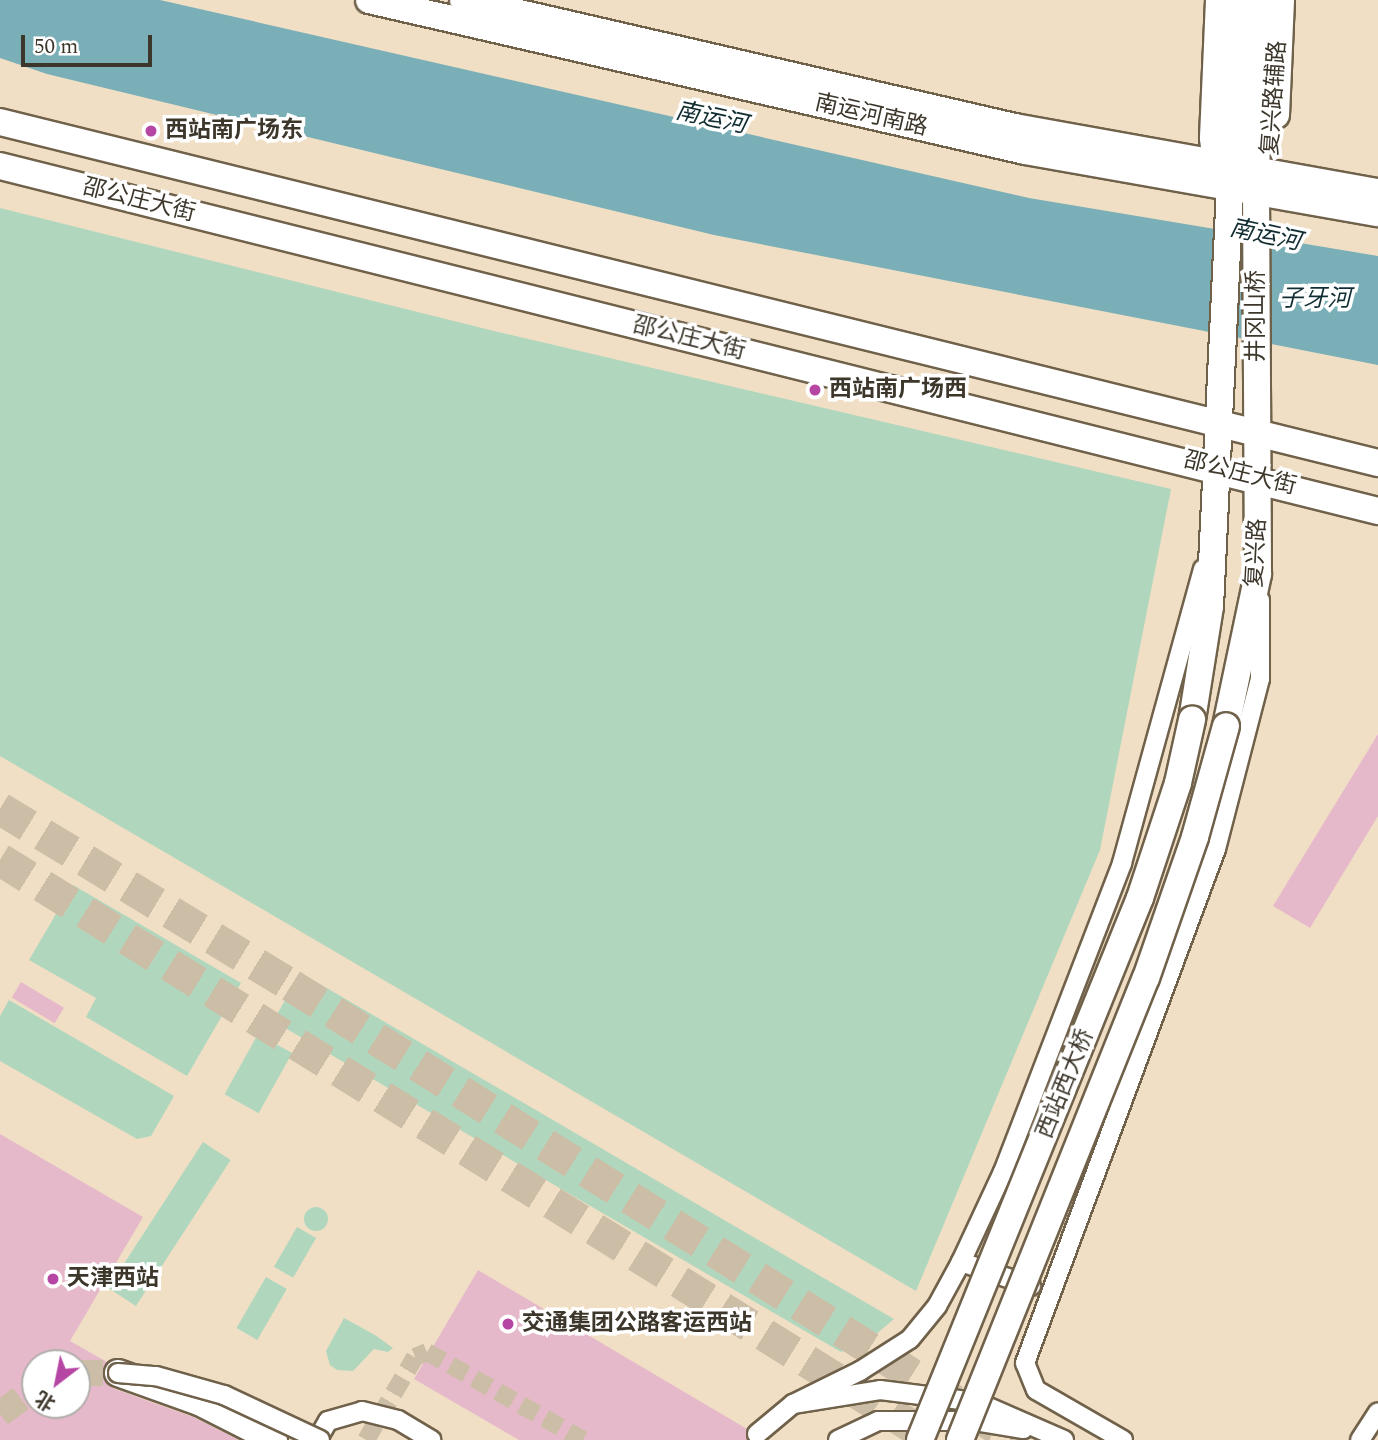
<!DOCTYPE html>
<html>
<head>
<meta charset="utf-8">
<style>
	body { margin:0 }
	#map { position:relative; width:1378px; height:1440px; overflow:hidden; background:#f0dfc5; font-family:Spectral,"Noto Sans SC",serif }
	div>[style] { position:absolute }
	.green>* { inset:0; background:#b0d7bd; transform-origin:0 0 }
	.round { border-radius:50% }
	.water>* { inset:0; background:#7aafb7 }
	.building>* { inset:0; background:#e6b9ca; transform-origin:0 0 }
	.street-tunnel>* { height:18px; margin-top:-9px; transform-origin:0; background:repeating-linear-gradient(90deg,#ccbda6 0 18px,transparent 0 27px) }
	.secondary-tunnel>* { height:26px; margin-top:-13px; transform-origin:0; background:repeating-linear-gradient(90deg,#ccbda6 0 26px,transparent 0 39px) }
	.highway-tunnel>* { height:33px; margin-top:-16.5px; transform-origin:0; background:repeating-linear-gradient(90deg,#ccbda6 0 33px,transparent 0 50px) }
	.roads { filter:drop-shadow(2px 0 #70614a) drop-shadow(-2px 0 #70614a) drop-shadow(0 2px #70614a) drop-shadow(0 -2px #70614a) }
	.street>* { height:18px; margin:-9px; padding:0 9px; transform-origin:9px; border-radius:9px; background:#fff }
	.secondary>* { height:26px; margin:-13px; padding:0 13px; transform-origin:13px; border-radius:13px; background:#fff }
	.bridges { filter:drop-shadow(2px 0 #70614a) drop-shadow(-2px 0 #70614a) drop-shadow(0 2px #70614a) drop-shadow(0 -2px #70614a) }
	.street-bridge>* { height:18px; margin:-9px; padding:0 9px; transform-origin:9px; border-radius:9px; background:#fff }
	.secondary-bridge>* { height:26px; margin:-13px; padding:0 13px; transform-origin:13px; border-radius:13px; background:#fff }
	.dots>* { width:19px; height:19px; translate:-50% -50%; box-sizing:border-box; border:4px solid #fff; border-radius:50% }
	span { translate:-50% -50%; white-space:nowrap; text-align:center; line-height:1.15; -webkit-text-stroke:7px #fff; paint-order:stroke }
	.street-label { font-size:23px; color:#3c362b }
	.poi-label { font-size:23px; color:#3c362b; font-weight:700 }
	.left { translate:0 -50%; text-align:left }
	.water-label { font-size:24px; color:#122e33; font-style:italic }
	.north { position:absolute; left:21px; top:1349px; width:70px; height:70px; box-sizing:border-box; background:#fff; border:2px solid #b1afaa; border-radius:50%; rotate:212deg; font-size:19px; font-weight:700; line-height:28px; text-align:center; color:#3c362b }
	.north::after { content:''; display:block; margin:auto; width:24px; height:32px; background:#b646a3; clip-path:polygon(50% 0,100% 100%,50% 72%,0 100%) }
	.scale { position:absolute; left:21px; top:35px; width:131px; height:32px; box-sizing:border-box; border:4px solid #3c362b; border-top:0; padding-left:9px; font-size:21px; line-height:24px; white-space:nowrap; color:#3c362b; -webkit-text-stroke:5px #fff; paint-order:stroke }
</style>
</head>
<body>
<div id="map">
	<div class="green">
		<div style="clip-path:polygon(0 208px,494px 331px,1171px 489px,1100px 850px,916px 1291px,0 756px)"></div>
		<div style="clip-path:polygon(73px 885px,241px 983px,187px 1076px,86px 1017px,96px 998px,29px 960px)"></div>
		<div style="clip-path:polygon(301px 973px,894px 1319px,874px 1336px,841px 1352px,273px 1021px)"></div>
		<div style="clip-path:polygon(9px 1000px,174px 1096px,151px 1136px,137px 1139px,0 1061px,0 1016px)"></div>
		<div style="left:258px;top:1034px;width:39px;height:69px;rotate:29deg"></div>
		<div style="left:203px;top:1142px;width:33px;height:174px;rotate:33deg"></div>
		<div class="round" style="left:304px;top:1207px;width:24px;height:24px"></div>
		<div style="left:297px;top:1227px;width:22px;height:46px;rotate:30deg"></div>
		<div style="left:266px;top:1277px;width:24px;height:59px;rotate:30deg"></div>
		<div style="clip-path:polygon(344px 1318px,375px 1335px,393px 1348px,388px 1352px,374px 1349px,353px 1371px,337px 1370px,330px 1365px,326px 1351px)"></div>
	</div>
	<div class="water">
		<div style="clip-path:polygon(0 0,160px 0,1029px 198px,1378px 256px,1378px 365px,714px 235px,47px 74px,0 58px)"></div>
	</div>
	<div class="building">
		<div style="clip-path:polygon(1378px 734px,1378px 816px,1310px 928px,1273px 906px)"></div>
		<div style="left:21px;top:982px;width:50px;height:18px;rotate:31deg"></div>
		<div style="clip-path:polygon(evenodd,0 1134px,143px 1217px,70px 1341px,107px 1362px,103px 1376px,112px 1388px,193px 1417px,239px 1440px,0 1440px,0 1134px,35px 1363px,77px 1363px,77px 1405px,35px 1405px,35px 1363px)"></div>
		<div style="clip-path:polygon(478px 1270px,747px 1429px,748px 1440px,519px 1440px,414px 1379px)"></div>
	</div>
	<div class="street-tunnel">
		<div style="left:366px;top:1440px;width:96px;rotate:-59.4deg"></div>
		<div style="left:415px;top:1357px;width:13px;rotate:-23deg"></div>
		<div style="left:427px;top:1352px;width:179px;rotate:29.4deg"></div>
	</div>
	<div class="secondary-tunnel">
		<div style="left:77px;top:1373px;width:41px"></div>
		<div style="left:0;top:1414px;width:44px;rotate:-36.6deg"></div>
	</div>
	<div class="highway-tunnel">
		<div style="left:0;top:808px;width:341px;rotate:31.3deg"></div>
		<div style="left:291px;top:985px;width:857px;rotate:32.08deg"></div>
		<div style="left:0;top:859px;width:1093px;rotate:31.87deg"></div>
	</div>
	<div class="roads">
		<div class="street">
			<div style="left:961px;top:1262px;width:74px;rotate:18.9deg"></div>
			<div style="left:793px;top:1404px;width:75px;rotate:-26.2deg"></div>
			<div style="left:860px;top:1371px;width:59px;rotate:-32.6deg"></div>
			<div style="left:910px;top:1339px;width:43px;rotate:-50.7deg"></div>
			<div style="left:937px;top:1306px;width:50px;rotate:-61.4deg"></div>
			<div style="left:961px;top:1262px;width:99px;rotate:-65deg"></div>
			<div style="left:1003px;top:1172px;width:331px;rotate:-68.9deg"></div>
			<div style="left:1122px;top:863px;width:305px;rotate:-74.6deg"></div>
			<div style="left:757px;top:1434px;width:47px;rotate:-39.8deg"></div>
			<div style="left:793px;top:1404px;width:88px;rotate:-9.1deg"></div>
			<div style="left:880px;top:1390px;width:98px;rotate:7.1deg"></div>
			<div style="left:977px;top:1402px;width:95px;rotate:23.6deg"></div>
			<div style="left:317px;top:1440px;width:22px;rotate:-60deg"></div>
			<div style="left:328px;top:1421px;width:35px;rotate:-16deg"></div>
			<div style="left:362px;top:1411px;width:37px;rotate:14deg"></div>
			<div style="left:398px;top:1420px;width:39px;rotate:31deg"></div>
			<div style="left:838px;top:1440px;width:44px;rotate:-25.4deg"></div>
			<div style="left:878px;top:1421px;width:97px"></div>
			<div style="left:975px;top:1421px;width:49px;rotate:9.5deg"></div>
			<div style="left:1123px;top:1440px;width:100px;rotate:-150.1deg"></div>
			<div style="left:1036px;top:1390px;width:29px;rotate:-112deg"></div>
			<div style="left:1025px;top:1363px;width:548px;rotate:-69.62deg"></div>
			<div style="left:1216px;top:849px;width:176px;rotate:-75.5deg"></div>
			<div style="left:1260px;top:679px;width:79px;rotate:-90deg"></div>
			<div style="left:1360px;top:1440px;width:33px;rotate:-57deg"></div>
		</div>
		<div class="secondary">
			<div style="left:369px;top:0;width:673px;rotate:12.96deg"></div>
			<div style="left:1025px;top:151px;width:358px;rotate:10deg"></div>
			<div style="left:463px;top:0;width:566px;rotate:12.96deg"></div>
			<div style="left:1015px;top:127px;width:369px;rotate:10.2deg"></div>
			<div style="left:1219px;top:0;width:138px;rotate:92.5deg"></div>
			<div style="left:1213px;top:138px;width:27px;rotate:84deg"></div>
			<div style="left:1216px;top:165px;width:15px;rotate:58deg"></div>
			<div style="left:1276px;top:115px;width:115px;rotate:-87.5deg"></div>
			<div style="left:0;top:122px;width:1420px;rotate:13.9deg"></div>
			<div style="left:0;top:166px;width:1421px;rotate:14.06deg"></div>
			<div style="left:1192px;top:720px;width:115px;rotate:-81deg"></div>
			<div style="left:1210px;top:606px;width:607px;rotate:-87.26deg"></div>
			<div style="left:1226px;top:726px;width:155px;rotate:-78.1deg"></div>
			<div style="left:1258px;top:574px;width:402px;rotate:-90.3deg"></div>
			<div style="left:1256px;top:172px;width:172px;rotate:-88deg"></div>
			<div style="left:118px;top:1373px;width:86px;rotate:19.7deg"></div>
			<div style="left:199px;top:1402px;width:84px;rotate:26.9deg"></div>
		</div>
	</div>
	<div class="bridges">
		<div class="street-bridge">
			<div style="left:118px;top:1373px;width:38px;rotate:5deg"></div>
			<div style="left:156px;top:1376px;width:71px;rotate:15.6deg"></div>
			<div style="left:224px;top:1395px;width:106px;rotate:25.1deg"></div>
		</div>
		<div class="secondary-bridge">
			<div style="left:920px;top:1440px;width:585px;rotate:-67.91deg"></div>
			<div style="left:1140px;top:898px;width:121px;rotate:-71.7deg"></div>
			<div style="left:1178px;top:783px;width:65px;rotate:-77.5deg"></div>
			<div style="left:960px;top:1440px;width:498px;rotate:-68.1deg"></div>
			<div style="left:1146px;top:978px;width:149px;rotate:-70.8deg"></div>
			<div style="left:1195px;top:837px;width:115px;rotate:-74.4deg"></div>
		</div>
	</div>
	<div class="dots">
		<div style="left:151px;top:131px;background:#b646a3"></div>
		<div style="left:815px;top:390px;background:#b646a3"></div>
		<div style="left:53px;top:1279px;background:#b646a3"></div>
		<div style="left:508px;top:1324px;background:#b646a3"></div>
	</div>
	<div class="street-label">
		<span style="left:1275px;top:98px;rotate:-86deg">复兴路辅路</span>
		<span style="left:871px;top:116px;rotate:13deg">南运河南路</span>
		<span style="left:139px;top:201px;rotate:14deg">邵公庄大街</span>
		<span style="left:1257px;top:316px;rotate:-90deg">井冈山桥</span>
		<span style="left:689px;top:339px;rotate:14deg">邵公庄大街</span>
		<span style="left:1240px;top:474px;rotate:14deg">邵公庄大街</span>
		<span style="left:1257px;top:553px;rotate:-87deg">复兴路</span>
		<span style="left:1066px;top:1084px;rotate:-68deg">西站西大桥</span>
	</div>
	<div class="poi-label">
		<span class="left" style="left:165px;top:131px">西站南广场东</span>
		<span class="left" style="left:829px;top:390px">西站南广场西</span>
		<span class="left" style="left:67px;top:1279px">天津西站</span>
		<span class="left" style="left:522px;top:1324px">交通集团公路客运西站</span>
	</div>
	<div class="water-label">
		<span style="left:711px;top:119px;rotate:12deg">南运河</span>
		<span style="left:1265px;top:236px;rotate:12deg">南运河</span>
		<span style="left:1315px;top:300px">子牙河</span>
	</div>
	<div class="north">北</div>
	<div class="scale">50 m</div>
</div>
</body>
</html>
